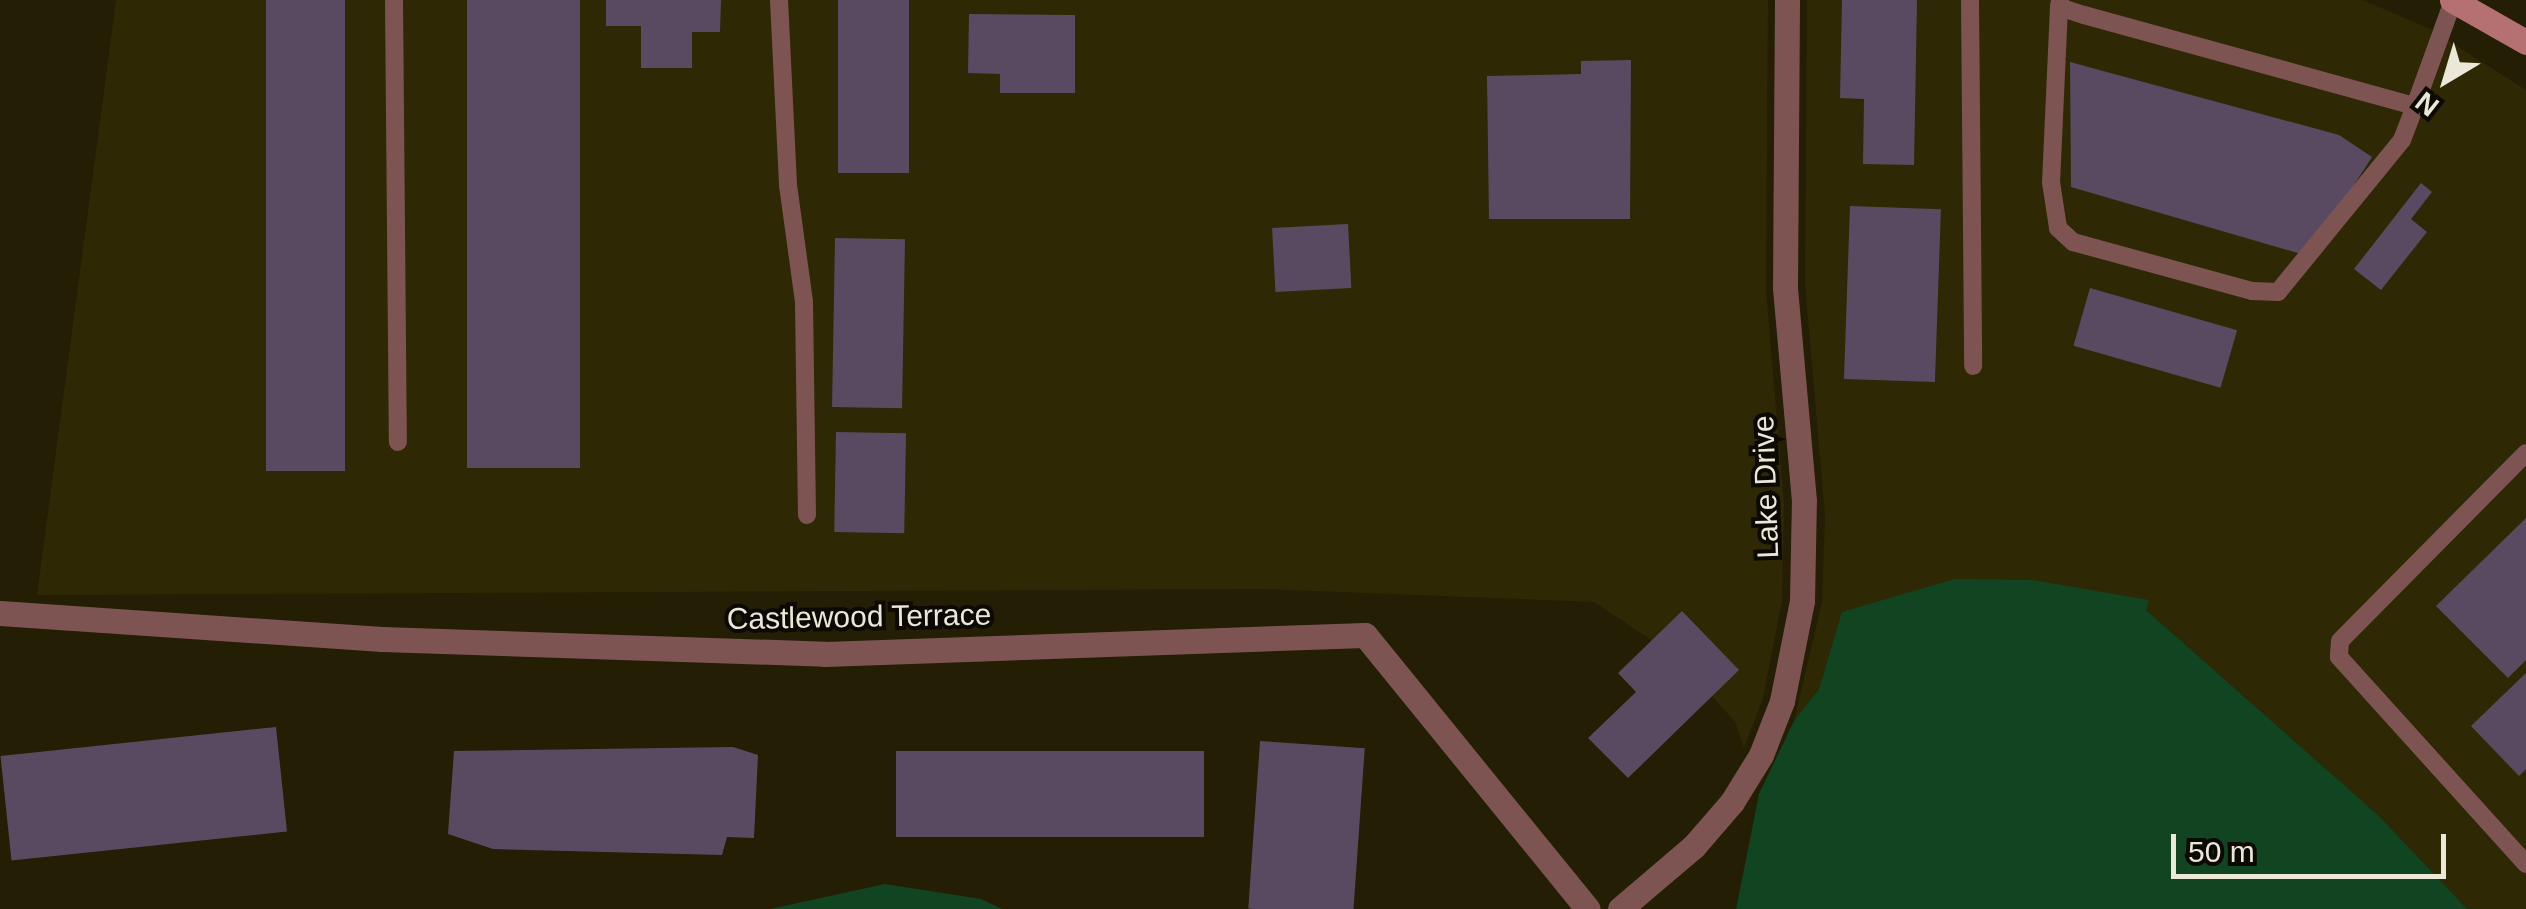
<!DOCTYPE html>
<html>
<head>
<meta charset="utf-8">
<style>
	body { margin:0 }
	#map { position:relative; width:2526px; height:909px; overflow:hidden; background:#241e04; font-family:Helvetica,sans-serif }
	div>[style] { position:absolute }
	.built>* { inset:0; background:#2f2804 }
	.green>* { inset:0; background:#114521 }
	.building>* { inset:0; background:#5a4a61; transform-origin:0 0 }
	.service>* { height:18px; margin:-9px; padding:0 9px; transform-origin:9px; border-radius:9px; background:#7e5453 }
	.minor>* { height:25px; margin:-12.5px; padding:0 12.5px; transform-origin:12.5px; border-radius:12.5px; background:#7e5453 }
	.secondary>* { height:25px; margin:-12.5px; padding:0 12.5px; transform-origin:12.5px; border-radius:12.5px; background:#b57171 }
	span { translate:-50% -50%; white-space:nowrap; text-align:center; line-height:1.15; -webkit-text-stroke:8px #0b0902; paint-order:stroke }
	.street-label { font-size:30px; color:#ebe8d8 }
	.north { position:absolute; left:2396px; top:30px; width:100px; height:100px; -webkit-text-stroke:8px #0b0902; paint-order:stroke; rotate:218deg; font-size:28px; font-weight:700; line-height:40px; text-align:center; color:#ebe8d8 }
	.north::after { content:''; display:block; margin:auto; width:35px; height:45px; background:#ebe8d8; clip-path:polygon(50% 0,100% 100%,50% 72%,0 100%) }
	.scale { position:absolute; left:2171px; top:834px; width:275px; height:45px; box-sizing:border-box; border:5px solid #ebe8d8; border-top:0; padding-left:12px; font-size:30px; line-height:35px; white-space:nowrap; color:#ebe8d8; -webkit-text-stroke:8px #0b0902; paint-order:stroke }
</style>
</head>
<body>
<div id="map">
	<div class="built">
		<div style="clip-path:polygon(116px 0,1768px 0,1766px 290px,1784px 504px,1782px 601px,1763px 698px,1744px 748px,1735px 722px,1678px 658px,1594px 602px,1261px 589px,37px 595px)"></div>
		<div style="clip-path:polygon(1807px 0,2363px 0,2430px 29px,2526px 90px,2526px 909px,2467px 909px,2379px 816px,2146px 610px,2149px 601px,1843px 611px,1819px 689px,1794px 721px,1822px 602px,1825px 515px,1805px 284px)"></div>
	</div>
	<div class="green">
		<div style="clip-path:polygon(1955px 579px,2032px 580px,2149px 600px,2146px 610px,2379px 816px,2467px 909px,1736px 909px,1759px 794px,1794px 721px,1819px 689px,1842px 612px)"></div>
		<div style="clip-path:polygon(885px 884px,981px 899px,1002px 909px,770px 909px)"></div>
	</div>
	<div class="building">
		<div style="left:266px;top:0;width:79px;height:471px"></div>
		<div style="left:467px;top:0;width:113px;height:468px"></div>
		<div style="clip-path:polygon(606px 0,721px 0,720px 32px,692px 32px,692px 68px,641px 68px,641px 26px,606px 26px)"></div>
		<div style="left:838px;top:0;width:71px;height:173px"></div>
		<div style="clip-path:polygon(1842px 0,1917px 0,1914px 165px,1863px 164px,1864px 99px,1840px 98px)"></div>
		<div style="clip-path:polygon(969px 14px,1075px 15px,1075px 93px,1000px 93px,1000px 74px,968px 73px)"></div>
		<div style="clip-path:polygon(1631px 60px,1630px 219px,1489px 219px,1487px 76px,1581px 74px,1581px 61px)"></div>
		<div style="clip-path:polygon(2070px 62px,2339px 135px,2372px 157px,2308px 256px,2071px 187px)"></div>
		<div style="clip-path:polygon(2421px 183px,2432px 192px,2411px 219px,2427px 232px,2381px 290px,2354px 269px)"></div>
		<div style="left:1850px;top:206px;width:91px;height:173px;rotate:2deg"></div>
		<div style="left:1348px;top:224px;width:64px;height:76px;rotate:87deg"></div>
		<div style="left:835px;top:238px;width:70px;height:169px;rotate:1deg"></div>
		<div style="left:2090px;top:288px;width:153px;height:60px;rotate:16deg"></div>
		<div style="left:836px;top:432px;width:70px;height:100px;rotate:1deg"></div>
		<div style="clip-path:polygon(2526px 518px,2526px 660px,2508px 678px,2436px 606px)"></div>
		<div style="clip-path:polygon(1682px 611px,1739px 670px,1628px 778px,1588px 738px,1636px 692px,1618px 673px)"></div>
		<div style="clip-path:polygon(2526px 673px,2526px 769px,2519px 776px,2471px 726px)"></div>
		<div style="left:276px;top:727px;width:105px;height:277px;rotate:84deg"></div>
		<div style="left:1260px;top:741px;width:105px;height:168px;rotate:4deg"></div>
		<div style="clip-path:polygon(733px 747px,758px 755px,754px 838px,727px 837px,722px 855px,493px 849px,448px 834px,454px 751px)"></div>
		<div style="left:896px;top:751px;width:308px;height:86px"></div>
	</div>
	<div class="service">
		<div style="left:394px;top:0;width:442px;rotate:89.5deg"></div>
		<div style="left:779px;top:0;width:185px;rotate:87.2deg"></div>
		<div style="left:788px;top:185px;width:118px;rotate:82.2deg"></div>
		<div style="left:804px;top:302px;width:213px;rotate:89.2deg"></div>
		<div style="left:1970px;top:0;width:366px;rotate:89.5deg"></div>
		<div style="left:2060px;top:0;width:7px;rotate:98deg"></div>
		<div style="left:2059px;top:7px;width:26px;rotate:18deg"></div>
		<div style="left:2084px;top:15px;width:343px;rotate:15.4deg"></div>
		<div style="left:2415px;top:106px;width:112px;rotate:-70.1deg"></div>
		<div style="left:2059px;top:7px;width:175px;rotate:92.6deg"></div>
		<div style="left:2051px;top:182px;width:47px;rotate:81.3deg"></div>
		<div style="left:2058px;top:228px;width:21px;rotate:43deg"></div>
		<div style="left:2073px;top:242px;width:186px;rotate:15.3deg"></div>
		<div style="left:2252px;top:291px;width:26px;rotate:2deg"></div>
		<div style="left:2278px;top:292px;width:196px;rotate:-50.8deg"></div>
		<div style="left:2402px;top:140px;width:36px;rotate:-69deg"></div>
		<div style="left:2526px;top:453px;width:264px;rotate:134.7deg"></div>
		<div style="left:2340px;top:641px;width:16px;rotate:94deg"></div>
		<div style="left:2339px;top:657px;width:279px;rotate:47.9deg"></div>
	</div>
	<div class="minor">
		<div style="left:0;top:613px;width:383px;rotate:3.9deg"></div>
		<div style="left:382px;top:639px;width:443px;rotate:1.9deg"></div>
		<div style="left:825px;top:654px;width:540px;rotate:-2.02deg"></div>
		<div style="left:1365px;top:635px;width:353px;rotate:50.9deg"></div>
		<div style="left:1620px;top:909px;width:97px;rotate:-40.4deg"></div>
		<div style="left:1694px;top:846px;width:58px;rotate:-49.2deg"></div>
		<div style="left:1732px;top:802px;width:55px;rotate:-58.3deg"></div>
		<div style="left:1761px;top:755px;width:58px;rotate:-68.7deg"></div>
		<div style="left:1782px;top:701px;width:102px;rotate:-78.7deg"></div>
		<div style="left:1802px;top:601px;width:100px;rotate:-88.9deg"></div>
		<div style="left:1804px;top:501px;width:215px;rotate:-95.1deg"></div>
		<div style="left:1785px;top:287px;width:287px;rotate:-89.6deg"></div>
	</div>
	<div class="secondary">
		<div style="left:2452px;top:0;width:85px;rotate:29.6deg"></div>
	</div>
	<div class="street-label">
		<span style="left:1766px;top:487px;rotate:-92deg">Lake Drive</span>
		<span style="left:859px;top:617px;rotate:-1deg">Castlewood Terrace</span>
	</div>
	<div class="north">N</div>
	<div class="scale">50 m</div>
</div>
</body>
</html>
